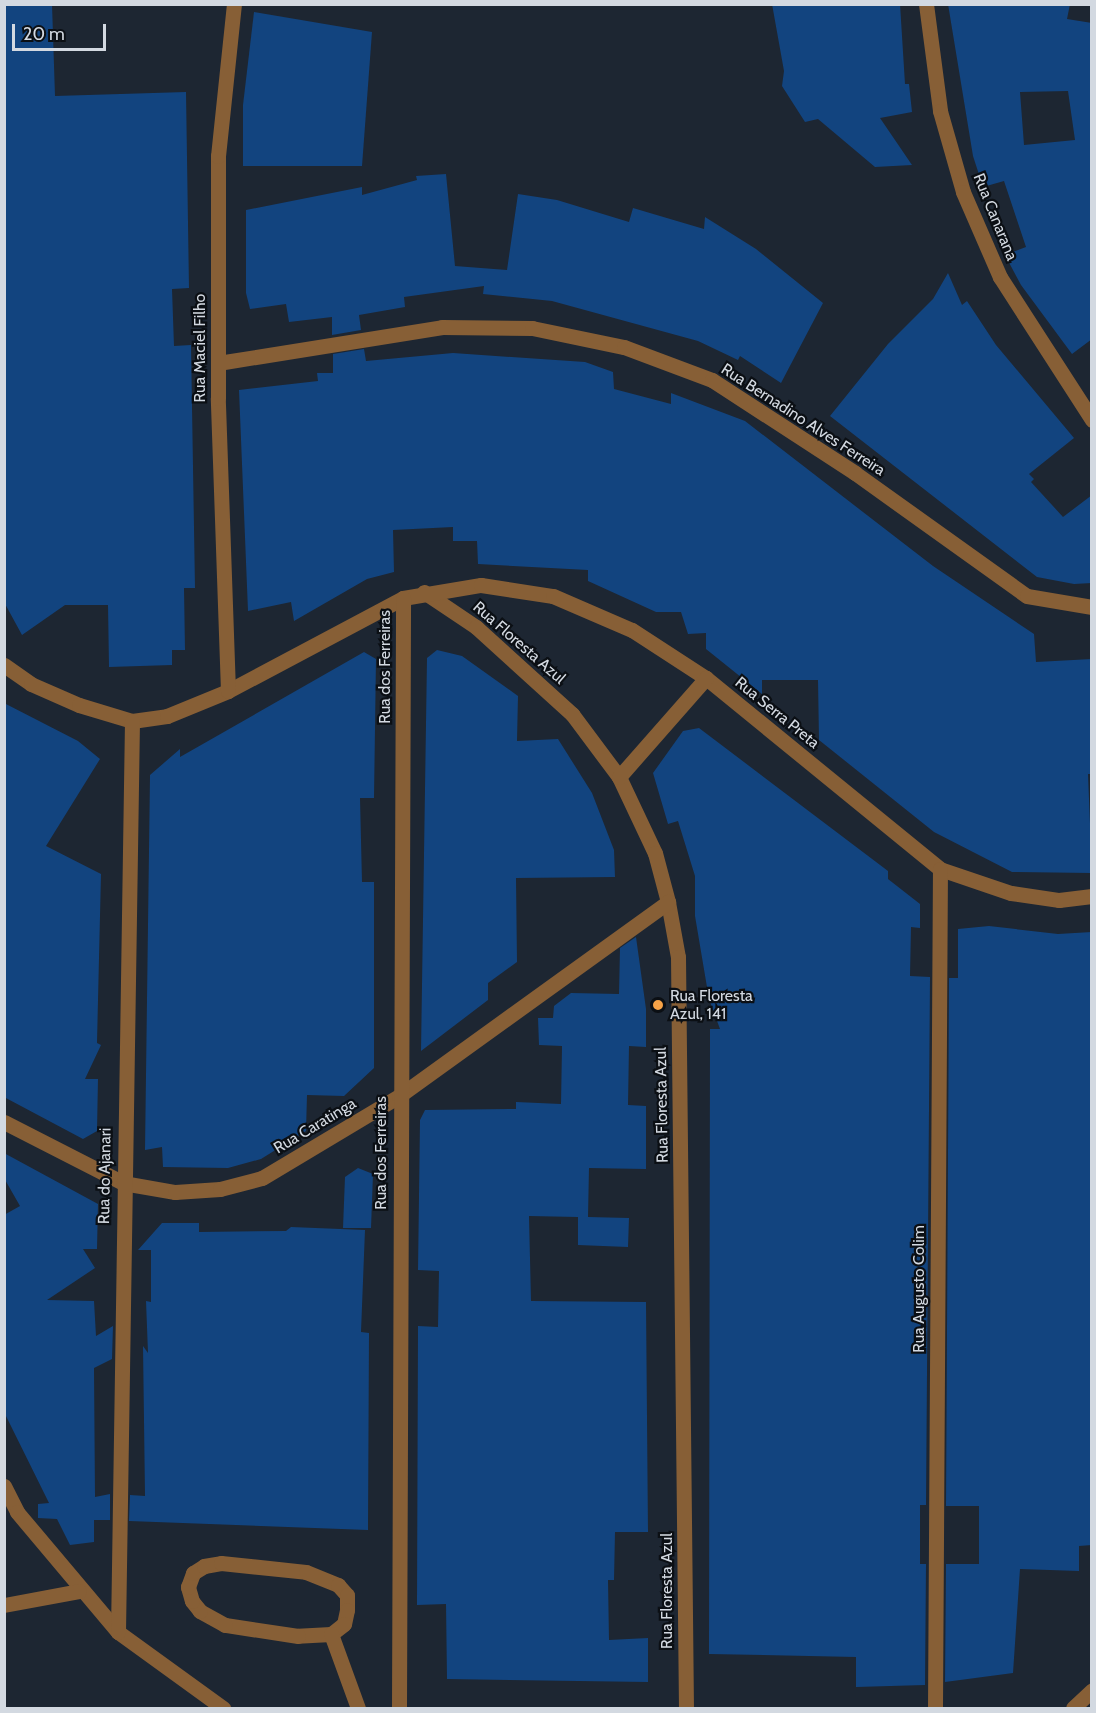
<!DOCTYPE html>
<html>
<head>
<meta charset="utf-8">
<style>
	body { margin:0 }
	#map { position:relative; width:1096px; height:1713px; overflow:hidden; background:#1d2632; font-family:Cabin,sans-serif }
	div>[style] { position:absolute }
	.building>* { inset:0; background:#12447f }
	.minor>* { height:15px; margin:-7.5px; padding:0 7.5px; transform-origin:7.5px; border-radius:7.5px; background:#875f36 }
	.dots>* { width:16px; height:16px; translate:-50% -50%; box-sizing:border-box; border:3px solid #0b0f14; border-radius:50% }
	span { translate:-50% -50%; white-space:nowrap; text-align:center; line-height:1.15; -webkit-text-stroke:4.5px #0b0f14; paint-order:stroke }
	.street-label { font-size:16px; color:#d3d9e1 }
	.poi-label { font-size:16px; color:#d3d9e1 }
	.left { translate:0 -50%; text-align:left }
	.frame { position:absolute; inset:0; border:6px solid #d3d9e1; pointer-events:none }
	.scale { position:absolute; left:12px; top:24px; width:94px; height:27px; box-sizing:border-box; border:3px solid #d3d9e1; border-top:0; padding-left:8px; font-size:18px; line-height:21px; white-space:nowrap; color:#d3d9e1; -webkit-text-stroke:4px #0b0f14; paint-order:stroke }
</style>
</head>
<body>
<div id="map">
	<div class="building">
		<div style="clip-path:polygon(4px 4px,52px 4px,55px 96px,186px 92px,189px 288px,172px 289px,174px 346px,191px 345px,195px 588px,184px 588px,185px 650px,172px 650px,172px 665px,109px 667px,108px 605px,65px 605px,22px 635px,4px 602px)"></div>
		<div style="clip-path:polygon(772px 4px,900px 4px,905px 84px,909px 84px,912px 112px,880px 118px,912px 165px,875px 167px,818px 119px,805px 122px,782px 86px,784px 71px)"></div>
		<div style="clip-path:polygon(evenodd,948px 4px,1070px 4px,1067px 19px,1092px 23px,1092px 339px,1072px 354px,1021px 285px,1005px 255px,1026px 247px,1004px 181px,983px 187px,973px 156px,948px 4px,1068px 91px,1075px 140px,1024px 145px,1020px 92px,1068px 91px)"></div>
		<div style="clip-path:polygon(254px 12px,372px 32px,362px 166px,243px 166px,243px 105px)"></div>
		<div style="clip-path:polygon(446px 174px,455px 266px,507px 270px,518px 194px,557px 200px,629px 222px,633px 208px,704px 229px,705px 217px,756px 249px,823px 303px,781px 383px,740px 356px,738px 360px,698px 341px,552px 301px,483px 294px,484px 286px,404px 297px,405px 307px,359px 315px,361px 330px,332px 335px,332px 317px,289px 322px,286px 304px,250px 309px,246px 293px,246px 210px,362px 187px,362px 195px,417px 180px,416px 176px)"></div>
		<div style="clip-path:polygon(948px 273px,962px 305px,967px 301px,996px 345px,1074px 438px,1029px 474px,1034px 479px,1031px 482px,1063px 517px,1092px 495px,1092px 583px,1074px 584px,1037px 577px,830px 416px,888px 344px,933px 299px)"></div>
		<div style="clip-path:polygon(364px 349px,366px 361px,453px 353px,585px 362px,613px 372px,614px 389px,671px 404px,671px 393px,745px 421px,933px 566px,1034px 634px,1036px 662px,1092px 659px,1091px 774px,1088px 774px,1092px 873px,1012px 872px,934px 832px,819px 740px,818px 680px,762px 680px,762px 694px,706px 649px,706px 633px,688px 634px,681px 612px,656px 612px,588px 581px,588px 570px,478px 564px,477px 541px,453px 541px,453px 527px,393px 530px,394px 572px,367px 579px,294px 621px,291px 602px,248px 611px,239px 390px,318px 381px,317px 373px,333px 373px,333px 354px)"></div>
		<div style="clip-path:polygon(437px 650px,462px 656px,518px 696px,517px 741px,558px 739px,592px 793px,614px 850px,615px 877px,516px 878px,517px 962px,488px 983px,488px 1000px,421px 1051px,427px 658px)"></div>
		<div style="clip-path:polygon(364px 652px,376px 659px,374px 798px,360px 798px,362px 882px,374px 882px,374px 1068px,344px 1096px,307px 1095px,306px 1131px,261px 1159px,228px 1168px,163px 1167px,162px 1147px,145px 1150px,150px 775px,180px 749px,180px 757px)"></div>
		<div style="clip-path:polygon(4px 703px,78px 741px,100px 759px,46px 846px,101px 874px,97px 1043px,101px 1045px,85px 1079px,98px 1079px,97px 1131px,83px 1139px,4px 1097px)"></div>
		<div style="clip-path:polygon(699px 728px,888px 871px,888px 879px,920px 904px,920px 928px,911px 927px,910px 976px,930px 977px,926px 1505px,920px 1505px,920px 1564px,926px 1564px,925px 1685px,856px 1687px,856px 1657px,709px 1654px,710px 1029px,720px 1029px,709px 999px,695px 916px,695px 876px,678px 821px,668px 824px,653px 773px,683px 731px)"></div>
		<div style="clip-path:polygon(989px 926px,1058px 934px,1092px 932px,1092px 1545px,1079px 1546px,1079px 1571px,1020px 1569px,1013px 1673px,945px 1682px,946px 1564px,979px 1564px,979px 1506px,946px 1506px,949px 978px,958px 978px,958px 929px)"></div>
		<div style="clip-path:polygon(636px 937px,646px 1009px,646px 1047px,629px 1046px,628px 1105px,646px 1106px,646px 1169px,589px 1168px,588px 1217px,629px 1218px,628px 1247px,578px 1245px,578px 1217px,529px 1216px,531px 1301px,646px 1302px,648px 1532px,615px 1532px,614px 1580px,608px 1580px,609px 1640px,648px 1638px,648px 1682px,447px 1679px,446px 1604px,417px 1605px,418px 1326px,438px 1327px,439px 1271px,418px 1270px,420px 1120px,425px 1110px,516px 1109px,516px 1102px,561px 1104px,562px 1046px,539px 1045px,538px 1018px,553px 1018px,554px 1006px,571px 993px,619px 994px,620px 948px)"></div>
		<div style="clip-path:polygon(4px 1153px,98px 1204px,97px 1249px,83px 1249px,95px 1268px,47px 1300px,94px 1301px,96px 1336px,113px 1326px,112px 1359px,94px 1368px,95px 1497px,110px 1494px,110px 1520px,94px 1520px,94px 1542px,70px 1545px,57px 1519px,38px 1518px,38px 1504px,49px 1503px,4px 1412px,4px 1215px,20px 1206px,4px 1178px)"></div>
		<div style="clip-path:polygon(358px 1168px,373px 1174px,371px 1228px,343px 1228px,345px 1177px)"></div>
		<div style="clip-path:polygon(162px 1223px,199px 1223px,199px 1232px,286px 1231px,291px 1227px,365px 1230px,361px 1332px,369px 1333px,368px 1530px,129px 1521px,130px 1495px,145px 1496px,143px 1346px,148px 1353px,146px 1301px,151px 1302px,151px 1250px,138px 1250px)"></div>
	</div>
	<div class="minor">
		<div style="left:926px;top:4px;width:108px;rotate:82.5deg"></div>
		<div style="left:940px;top:111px;width:84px;rotate:74.1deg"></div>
		<div style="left:963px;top:192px;width:93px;rotate:66.5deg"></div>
		<div style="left:1000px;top:277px;width:170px;rotate:57.2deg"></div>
		<div style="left:218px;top:363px;width:227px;rotate:-9.1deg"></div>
		<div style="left:442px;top:327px;width:90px;rotate:0.6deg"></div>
		<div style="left:532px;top:328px;width:94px;rotate:11.7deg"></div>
		<div style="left:624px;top:347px;width:94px;rotate:20.6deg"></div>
		<div style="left:712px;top:380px;width:171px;rotate:33deg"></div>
		<div style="left:855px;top:473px;width:211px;rotate:35.6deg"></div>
		<div style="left:1027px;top:596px;width:66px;rotate:9.6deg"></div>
		<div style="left:424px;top:592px;width:63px;rotate:33.9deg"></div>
		<div style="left:476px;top:627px;width:130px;rotate:42.2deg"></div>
		<div style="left:572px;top:714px;width:79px;rotate:53.3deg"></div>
		<div style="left:619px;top:777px;width:84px;rotate:64.7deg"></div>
		<div style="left:655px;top:853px;width:51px;rotate:75.1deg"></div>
		<div style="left:668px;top:902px;width:56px;rotate:79.7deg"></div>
		<div style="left:678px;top:957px;width:751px;rotate:89.39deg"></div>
		<div style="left:4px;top:665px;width:33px;rotate:35deg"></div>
		<div style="left:31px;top:684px;width:52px;rotate:23.6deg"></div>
		<div style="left:79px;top:705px;width:55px;rotate:16.8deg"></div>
		<div style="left:132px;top:721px;width:35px;rotate:-8deg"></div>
		<div style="left:167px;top:716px;width:66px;rotate:-22.3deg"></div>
		<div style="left:228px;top:691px;width:198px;rotate:-28deg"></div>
		<div style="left:403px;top:598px;width:79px;rotate:-9.5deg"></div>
		<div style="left:481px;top:585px;width:73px;rotate:8.7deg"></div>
		<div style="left:553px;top:596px;width:86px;rotate:23.3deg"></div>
		<div style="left:632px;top:630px;width:88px;rotate:33deg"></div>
		<div style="left:706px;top:678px;width:302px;rotate:39.2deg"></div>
		<div style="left:940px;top:869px;width:75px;rotate:18.7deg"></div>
		<div style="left:1011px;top:893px;width:49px;rotate:8.3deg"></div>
		<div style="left:1059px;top:900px;width:33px;rotate:-7deg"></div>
		<div style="left:228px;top:691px;width:293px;rotate:-92deg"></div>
		<div style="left:218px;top:398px;width:242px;rotate:-90deg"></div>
		<div style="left:218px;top:156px;width:153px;rotate:-84deg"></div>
		<div style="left:619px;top:777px;width:132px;rotate:-48.7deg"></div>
		<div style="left:4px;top:1122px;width:134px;rotate:27.1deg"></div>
		<div style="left:123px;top:1183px;width:53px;rotate:9.8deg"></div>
		<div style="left:175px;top:1192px;width:45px;rotate:-3.8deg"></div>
		<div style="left:220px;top:1189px;width:43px;rotate:-14.7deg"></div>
		<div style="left:262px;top:1178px;width:160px;rotate:-30.9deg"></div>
		<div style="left:399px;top:1096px;width:332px;rotate:-35.8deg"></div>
		<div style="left:4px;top:1486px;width:29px;rotate:63deg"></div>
		<div style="left:17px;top:1512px;width:157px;rotate:49.9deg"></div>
		<div style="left:118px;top:1632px;width:130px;rotate:35.9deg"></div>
		<div style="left:4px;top:1605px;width:76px;rotate:-10.6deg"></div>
		<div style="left:118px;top:1632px;width:911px;rotate:-89.12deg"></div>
		<div style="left:331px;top:1634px;width:33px;rotate:177deg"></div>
		<div style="left:298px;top:1636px;width:74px;rotate:-171.4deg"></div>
		<div style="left:225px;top:1625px;width:29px;rotate:-151deg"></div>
		<div style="left:200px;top:1611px;width:13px;rotate:-129deg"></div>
		<div style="left:192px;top:1601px;width:15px;rotate:-106deg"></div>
		<div style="left:188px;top:1587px;width:15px;rotate:-70deg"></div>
		<div style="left:193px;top:1573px;width:13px;rotate:-32deg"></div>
		<div style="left:204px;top:1566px;width:17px;rotate:-10deg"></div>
		<div style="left:221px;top:1563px;width:85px;rotate:6deg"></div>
		<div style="left:306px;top:1572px;width:35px;rotate:22deg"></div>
		<div style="left:338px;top:1585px;width:13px;rotate:48deg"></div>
		<div style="left:347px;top:1595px;width:15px;rotate:90deg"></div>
		<div style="left:347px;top:1610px;width:14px;rotate:102deg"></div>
		<div style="left:344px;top:1624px;width:16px;rotate:142deg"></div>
		<div style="left:331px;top:1634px;width:79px;rotate:70deg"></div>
		<div style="left:399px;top:1708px;width:1110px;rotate:-89.79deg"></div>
		<div style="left:935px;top:1708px;width:839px;rotate:-89.66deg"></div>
		<div style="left:1073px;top:1708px;width:26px;rotate:-43deg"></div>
	</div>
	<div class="dots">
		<div style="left:658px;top:1005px;background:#f6a247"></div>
	</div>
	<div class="street-label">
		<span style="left:995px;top:217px;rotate:68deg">Rua Canarana</span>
		<span style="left:200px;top:348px;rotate:-90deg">Rua Maciel Filho</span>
		<span style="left:803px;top:420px;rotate:33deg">Rua Bernadino Alves Ferreira</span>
		<span style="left:519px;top:643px;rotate:41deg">Rua Floresta Azul</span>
		<span style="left:385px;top:667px;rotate:-90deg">Rua dos Ferreiras</span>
		<span style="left:777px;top:713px;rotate:39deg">Rua Serra Preta</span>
		<span style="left:662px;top:1105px;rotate:-91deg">Rua Floresta Azul</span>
		<span style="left:315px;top:1126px;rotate:-31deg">Rua Caratinga</span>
		<span style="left:381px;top:1153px;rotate:-90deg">Rua dos Ferreiras</span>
		<span style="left:105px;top:1176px;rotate:-89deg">Rua do Ajanari</span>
		<span style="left:919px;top:1289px;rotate:-90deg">Rua Augusto Colim</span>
		<span style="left:667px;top:1591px;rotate:-90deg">Rua Floresta Azul</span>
	</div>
	<div class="poi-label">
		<span class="left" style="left:670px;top:1005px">Rua Floresta<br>Azul, 141</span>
	</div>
	<div class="frame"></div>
	<div class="scale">20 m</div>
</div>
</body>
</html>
